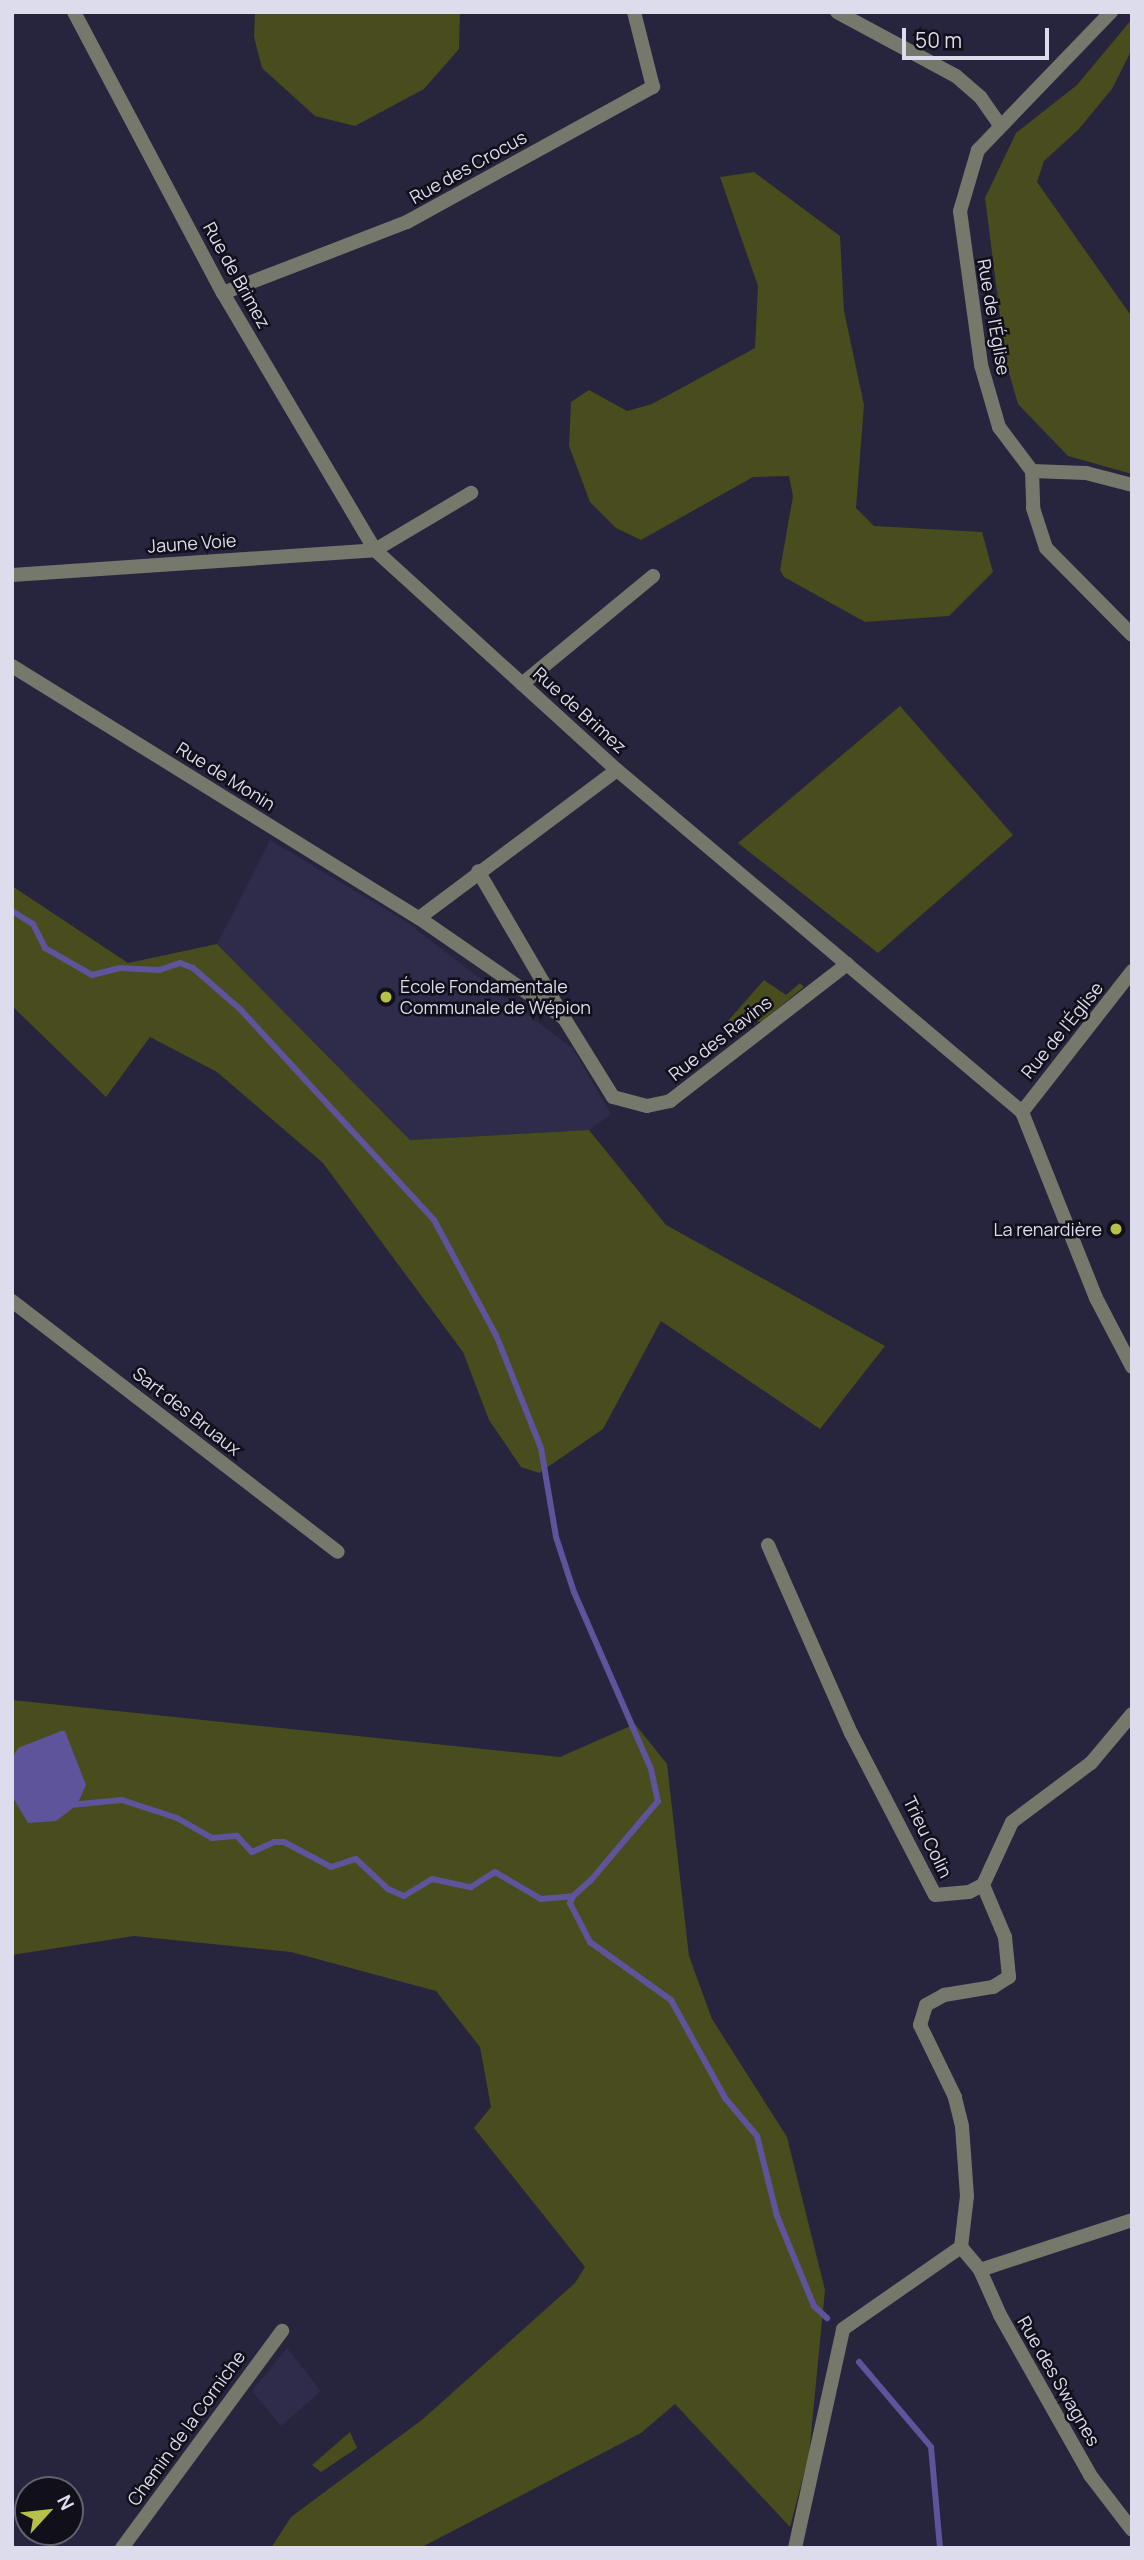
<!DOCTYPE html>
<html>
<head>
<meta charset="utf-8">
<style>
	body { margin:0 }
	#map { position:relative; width:1144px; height:2560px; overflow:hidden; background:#27243d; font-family:Manrope,sans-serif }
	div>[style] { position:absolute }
	.built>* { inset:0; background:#2f2b4a }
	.green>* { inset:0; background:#494c1c }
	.water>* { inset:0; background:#5e549b }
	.stream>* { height:6px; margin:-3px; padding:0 3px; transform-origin:3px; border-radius:3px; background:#5e549b }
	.minor>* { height:14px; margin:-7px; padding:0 7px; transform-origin:7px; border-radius:7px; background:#76786b }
	.dots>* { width:19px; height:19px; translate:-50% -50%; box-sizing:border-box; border:4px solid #100f1a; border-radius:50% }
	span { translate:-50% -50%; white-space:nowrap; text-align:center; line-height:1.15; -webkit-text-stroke:5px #100f1a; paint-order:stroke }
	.street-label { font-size:18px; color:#dcdcec }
	.poi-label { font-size:18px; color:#dcdcec }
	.left { translate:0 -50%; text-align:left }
	.right { translate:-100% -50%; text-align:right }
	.frame { position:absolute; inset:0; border:14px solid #dcdcec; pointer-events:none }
	.north { position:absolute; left:14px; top:2476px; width:70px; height:70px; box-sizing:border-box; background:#100f1a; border:2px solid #62616e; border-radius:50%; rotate:63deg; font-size:19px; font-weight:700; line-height:28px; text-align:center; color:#dcdcec }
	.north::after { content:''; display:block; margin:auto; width:24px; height:32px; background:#b8c147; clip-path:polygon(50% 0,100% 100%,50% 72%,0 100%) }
	.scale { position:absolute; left:902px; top:28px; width:147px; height:32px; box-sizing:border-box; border:4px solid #dcdcec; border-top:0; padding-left:9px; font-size:21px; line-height:24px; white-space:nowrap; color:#dcdcec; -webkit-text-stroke:5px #100f1a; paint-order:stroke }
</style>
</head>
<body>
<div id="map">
	<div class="built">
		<div style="clip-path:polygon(270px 840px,405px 921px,573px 1049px,611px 1114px,589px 1130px,410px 1140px,217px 944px)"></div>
		<div style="clip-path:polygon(287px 2348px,321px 2391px,281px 2426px,252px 2391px)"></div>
	</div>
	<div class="green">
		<div style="clip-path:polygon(255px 12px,460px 12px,459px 49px,424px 89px,355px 126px,315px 116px,262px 68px,254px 37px)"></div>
		<div style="clip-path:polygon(1132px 19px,1132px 49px,1112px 89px,1078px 130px,1044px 161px,1037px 182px,1132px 317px,1132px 474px,1068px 456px,1018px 404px,1006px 362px,985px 198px,1016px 133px,1077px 85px)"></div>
		<div style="clip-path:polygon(754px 172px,840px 236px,844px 311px,864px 405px,856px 508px,874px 526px,982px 532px,993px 572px,949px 616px,865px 622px,784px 577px,780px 570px,793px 496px,789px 476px,753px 477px,641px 540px,616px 528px,590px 502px,569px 446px,571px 402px,589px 390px,627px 411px,652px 404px,755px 348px,758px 286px,720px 177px)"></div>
		<div style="clip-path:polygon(900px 706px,1013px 835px,878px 953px,738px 843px)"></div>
		<div style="clip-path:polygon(12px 886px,128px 963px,217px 944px,410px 1140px,589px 1130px,666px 1225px,885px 1346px,820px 1429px,661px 1321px,603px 1429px,539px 1473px,521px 1467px,489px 1420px,463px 1352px,323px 1163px,217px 1072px,150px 1037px,106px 1097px,12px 1006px)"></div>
		<div style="clip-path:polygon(764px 980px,786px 995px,800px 983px,804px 987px,761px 1022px,751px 1019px,737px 1031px,727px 1022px)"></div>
		<div style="clip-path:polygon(12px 1700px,560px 1757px,635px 1724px,667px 1764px,689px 1956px,712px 2019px,787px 2137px,825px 2290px,809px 2455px,790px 2527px,675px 2404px,641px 2433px,420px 2548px,271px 2548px,291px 2517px,423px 2419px,575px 2283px,585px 2267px,474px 2128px,491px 2107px,480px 2047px,436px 1991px,291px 1952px,134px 1936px,12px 1955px)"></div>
		<div style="clip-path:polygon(350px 2432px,357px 2448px,321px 2472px,312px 2465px)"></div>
	</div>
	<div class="water">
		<div style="clip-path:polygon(61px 1731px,65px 1731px,86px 1785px,77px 1805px,56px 1821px,28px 1823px,12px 1796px,12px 1759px,18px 1748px)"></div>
	</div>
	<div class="stream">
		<div style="left:12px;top:911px;width:25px;rotate:32deg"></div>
		<div style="left:33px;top:924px;width:27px;rotate:63deg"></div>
		<div style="left:45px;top:948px;width:54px;rotate:29.9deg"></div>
		<div style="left:92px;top:975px;width:29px;rotate:-14deg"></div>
		<div style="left:120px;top:968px;width:39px;rotate:3deg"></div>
		<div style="left:159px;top:970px;width:22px;rotate:-18deg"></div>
		<div style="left:180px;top:963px;width:14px;rotate:21deg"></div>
		<div style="left:193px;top:968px;width:62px;rotate:41.1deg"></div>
		<div style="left:240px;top:1009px;width:287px;rotate:47.4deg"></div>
		<div style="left:434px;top:1220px;width:131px;rotate:61.7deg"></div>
		<div style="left:496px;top:1335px;width:122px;rotate:68.3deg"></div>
		<div style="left:541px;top:1448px;width:90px;rotate:80.4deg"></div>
		<div style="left:556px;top:1537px;width:58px;rotate:71.9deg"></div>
		<div style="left:574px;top:1592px;width:193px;rotate:66.5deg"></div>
		<div style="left:651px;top:1769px;width:33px;rotate:78deg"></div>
		<div style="left:658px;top:1801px;width:104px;rotate:130.3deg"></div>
		<div style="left:591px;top:1880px;width:24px;rotate:138deg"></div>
		<div style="left:70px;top:1805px;width:52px;rotate:-5.5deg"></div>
		<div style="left:122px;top:1800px;width:58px;rotate:18.1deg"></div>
		<div style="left:177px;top:1818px;width:40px;rotate:29.7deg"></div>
		<div style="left:212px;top:1838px;width:25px;rotate:-5deg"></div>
		<div style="left:237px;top:1836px;width:22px;rotate:47deg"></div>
		<div style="left:252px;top:1852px;width:24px;rotate:-24deg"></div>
		<div style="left:274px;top:1842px;width:10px"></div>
		<div style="left:284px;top:1842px;width:53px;rotate:28deg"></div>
		<div style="left:331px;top:1867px;width:26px;rotate:-18deg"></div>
		<div style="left:356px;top:1859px;width:44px;rotate:43.2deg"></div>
		<div style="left:388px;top:1889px;width:17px;rotate:24deg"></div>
		<div style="left:404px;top:1896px;width:33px;rotate:-31deg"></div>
		<div style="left:432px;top:1879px;width:40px;rotate:12deg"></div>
		<div style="left:471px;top:1887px;width:28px;rotate:-32deg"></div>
		<div style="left:495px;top:1872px;width:53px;rotate:30.4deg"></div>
		<div style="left:541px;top:1899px;width:32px;rotate:-5deg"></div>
		<div style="left:573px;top:1896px;width:8px;rotate:113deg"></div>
		<div style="left:570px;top:1903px;width:44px;rotate:62.9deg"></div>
		<div style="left:590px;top:1942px;width:100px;rotate:35.6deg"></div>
		<div style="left:671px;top:2000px;width:112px;rotate:61.1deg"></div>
		<div style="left:725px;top:2098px;width:50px;rotate:49.9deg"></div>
		<div style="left:757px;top:2136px;width:82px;rotate:76deg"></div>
		<div style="left:777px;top:2216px;width:97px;rotate:67.7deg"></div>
		<div style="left:814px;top:2306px;width:18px;rotate:43deg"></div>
		<div style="left:859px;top:2362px;width:111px;rotate:49.7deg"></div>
		<div style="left:931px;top:2447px;width:101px;rotate:84.9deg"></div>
	</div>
	<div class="minor">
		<div style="left:74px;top:12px;width:318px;rotate:62.1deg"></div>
		<div style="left:223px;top:293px;width:299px;rotate:59.4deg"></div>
		<div style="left:375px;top:550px;width:327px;rotate:42.3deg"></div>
		<div style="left:617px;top:770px;width:530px;rotate:40.18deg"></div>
		<div style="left:1022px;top:1112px;width:200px;rotate:68.3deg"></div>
		<div style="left:1096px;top:1298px;width:78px;rotate:62.4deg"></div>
		<div style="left:837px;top:12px;width:135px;rotate:28.3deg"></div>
		<div style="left:956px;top:76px;width:33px;rotate:41deg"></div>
		<div style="left:981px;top:98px;width:32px;rotate:55deg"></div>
		<div style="left:1111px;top:12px;width:192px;rotate:133.9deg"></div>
		<div style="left:978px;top:150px;width:64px;rotate:106.4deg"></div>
		<div style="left:960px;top:211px;width:155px;rotate:82.2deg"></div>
		<div style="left:981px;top:365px;width:65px;rotate:73.8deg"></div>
		<div style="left:999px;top:427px;width:55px;rotate:53.1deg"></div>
		<div style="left:1032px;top:471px;width:37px;rotate:88deg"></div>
		<div style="left:1033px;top:508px;width:42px;rotate:72deg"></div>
		<div style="left:1046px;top:548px;width:122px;rotate:45.3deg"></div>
		<div style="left:223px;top:293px;width:197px;rotate:-21.1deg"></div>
		<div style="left:407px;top:222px;width:281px;rotate:-28.8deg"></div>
		<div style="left:653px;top:87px;width:77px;rotate:-104.2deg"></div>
		<div style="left:1032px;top:471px;width:54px;rotate:2.1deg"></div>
		<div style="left:1086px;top:473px;width:48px;rotate:14.6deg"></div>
		<div style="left:12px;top:575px;width:364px;rotate:-3.9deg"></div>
		<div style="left:375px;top:550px;width:112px;rotate:-30.7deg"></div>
		<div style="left:12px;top:666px;width:479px;rotate:31.8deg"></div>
		<div style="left:419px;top:918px;width:247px;rotate:-36.8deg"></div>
		<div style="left:522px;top:684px;width:170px;rotate:-39.5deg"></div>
		<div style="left:419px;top:918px;width:176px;rotate:34.6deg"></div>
		<div style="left:564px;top:1018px;width:170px;rotate:-120.3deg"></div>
		<div style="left:564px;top:1018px;width:93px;rotate:58.2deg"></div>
		<div style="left:613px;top:1097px;width:35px;rotate:15deg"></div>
		<div style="left:647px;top:1106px;width:24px;rotate:-12deg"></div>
		<div style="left:670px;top:1101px;width:224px;rotate:-37.7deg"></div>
		<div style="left:1022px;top:1112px;width:179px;rotate:-52deg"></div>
		<div style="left:12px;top:1301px;width:411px;rotate:37.6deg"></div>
		<div style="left:768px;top:1545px;width:206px;rotate:66.2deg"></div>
		<div style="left:851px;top:1733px;width:182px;rotate:62.6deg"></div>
		<div style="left:935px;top:1895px;width:34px;rotate:-5deg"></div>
		<div style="left:969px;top:1892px;width:16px;rotate:-27deg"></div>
		<div style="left:983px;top:1885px;width:69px;rotate:-65.3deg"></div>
		<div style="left:1012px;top:1822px;width:99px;rotate:-36.8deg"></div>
		<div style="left:1091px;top:1763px;width:64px;rotate:-50.1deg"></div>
		<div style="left:961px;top:2247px;width:51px;rotate:-83.3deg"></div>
		<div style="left:967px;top:2196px;width:70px;rotate:-94.1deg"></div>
		<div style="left:962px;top:2126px;width:30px;rotate:-104deg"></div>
		<div style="left:955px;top:2097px;width:80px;rotate:-115.9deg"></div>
		<div style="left:920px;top:2025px;width:21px;rotate:-73deg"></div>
		<div style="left:926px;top:2005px;width:21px;rotate:-29deg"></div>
		<div style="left:944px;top:1995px;width:50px;rotate:-9.3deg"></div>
		<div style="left:993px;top:1987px;width:19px;rotate:-32deg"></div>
		<div style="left:1009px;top:1977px;width:40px;rotate:-95.7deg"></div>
		<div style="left:1005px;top:1937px;width:56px;rotate:-112.9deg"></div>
		<div style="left:961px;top:2247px;width:30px;rotate:50deg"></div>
		<div style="left:980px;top:2270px;width:49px;rotate:66deg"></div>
		<div style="left:1000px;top:2315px;width:184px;rotate:60.6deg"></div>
		<div style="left:1090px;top:2475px;width:69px;rotate:52.6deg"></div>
		<div style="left:980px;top:2270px;width:160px;rotate:-18.2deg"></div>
		<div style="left:122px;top:2548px;width:270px;rotate:-53.6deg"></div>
		<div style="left:795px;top:2548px;width:224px;rotate:-77.6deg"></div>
		<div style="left:843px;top:2329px;width:144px;rotate:-34.8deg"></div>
	</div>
	<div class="dots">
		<div style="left:386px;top:997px;background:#b8c147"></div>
		<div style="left:1116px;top:1229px;background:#b8c147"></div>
	</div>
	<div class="street-label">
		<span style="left:468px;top:167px;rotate:-29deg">Rue des Crocus</span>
		<span style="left:237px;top:275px;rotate:61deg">Rue de Brimez</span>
		<span style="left:994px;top:317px;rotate:80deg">Rue de l'Église</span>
		<span style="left:192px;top:543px;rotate:-4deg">Jaune Voie</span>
		<span style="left:580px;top:710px;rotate:42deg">Rue de Brimez</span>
		<span style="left:226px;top:776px;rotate:32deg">Rue de Monin</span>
		<span style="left:1062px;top:1030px;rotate:-51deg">Rue de l'Église</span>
		<span style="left:720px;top:1038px;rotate:-38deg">Rue des Ravins</span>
		<span style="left:187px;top:1411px;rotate:38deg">Sart des Bruaux</span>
		<span style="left:928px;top:1837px;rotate:64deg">Trieu Colin</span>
		<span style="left:1059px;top:2381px;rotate:60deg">Rue des Swagnes</span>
		<span style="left:186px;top:2428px;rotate:-54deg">Chemin de la Corniche</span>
	</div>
	<div class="poi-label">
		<span class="left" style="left:400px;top:997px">École Fondamentale<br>Communale de Wépion</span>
		<span class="right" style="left:1102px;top:1229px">La renardière</span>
	</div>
	<div class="frame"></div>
	<div class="north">N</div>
	<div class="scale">50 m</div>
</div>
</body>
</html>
